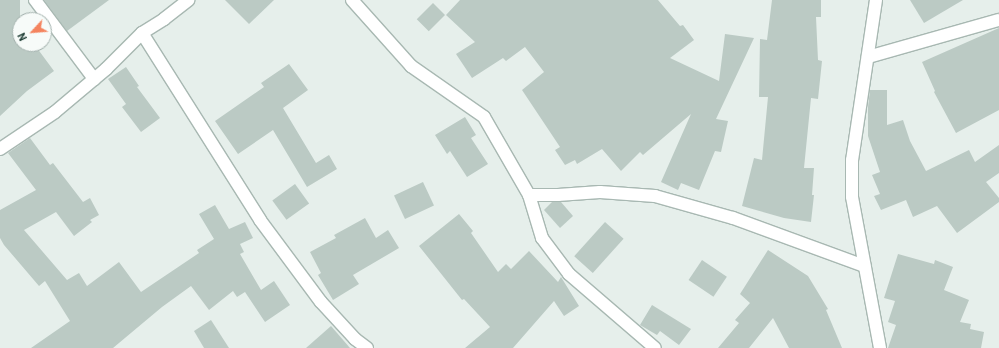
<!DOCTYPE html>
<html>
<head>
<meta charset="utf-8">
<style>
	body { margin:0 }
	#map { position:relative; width:999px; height:348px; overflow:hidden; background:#e6efeb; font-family:Barlow,sans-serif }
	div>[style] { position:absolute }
	.building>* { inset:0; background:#bbcac4; transform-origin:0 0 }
	.roads { filter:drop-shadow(1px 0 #a8b8b2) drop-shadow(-1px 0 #a8b8b2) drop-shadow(0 1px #a8b8b2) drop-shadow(0 -1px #a8b8b2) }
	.minor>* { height:12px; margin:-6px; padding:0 6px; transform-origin:6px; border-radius:6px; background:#fff }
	span { translate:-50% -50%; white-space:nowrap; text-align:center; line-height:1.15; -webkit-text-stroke:3px #f7fbf9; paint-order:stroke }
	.north { position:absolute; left:12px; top:12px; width:40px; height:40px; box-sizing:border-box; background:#f7fbf9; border:1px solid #a3b1ad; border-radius:50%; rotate:244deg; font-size:11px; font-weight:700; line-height:16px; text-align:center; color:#24423a }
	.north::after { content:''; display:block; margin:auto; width:14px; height:18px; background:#f4845f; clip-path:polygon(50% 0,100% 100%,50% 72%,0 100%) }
</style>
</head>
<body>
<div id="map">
	<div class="building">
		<div style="clip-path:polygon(0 0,20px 0,20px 44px,34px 44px,54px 71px,27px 91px,0 116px)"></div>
		<div style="clip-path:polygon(44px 0,109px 0,67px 31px)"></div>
		<div style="clip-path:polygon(225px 0,274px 0,249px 24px)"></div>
		<div style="clip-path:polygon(460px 0,658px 0,680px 26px,683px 25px,694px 40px,670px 58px,719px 81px,725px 34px,754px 38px,716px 119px,728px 121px,721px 152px,715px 151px,699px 190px,681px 183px,678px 190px,661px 182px,691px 114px,643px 155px,640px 152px,621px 171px,602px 149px,577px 164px,575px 160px,565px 165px,555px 150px,560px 147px,522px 90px,544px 72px,525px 47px,506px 61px,503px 58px,472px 78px,456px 54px,475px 42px,446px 15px)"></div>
		<div style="clip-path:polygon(772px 0,821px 0,821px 17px,816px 17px,818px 60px,822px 61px,818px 99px,811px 98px,804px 168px,814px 168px,812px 195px,814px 195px,811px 222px,784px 218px,742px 206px,754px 158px,762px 160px,768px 97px,759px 97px,760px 39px,767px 40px)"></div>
		<div style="clip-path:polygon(910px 0,963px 0,924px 23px)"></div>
		<div style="left:433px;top:3px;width:17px;height:23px;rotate:45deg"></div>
		<div style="clip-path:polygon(999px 28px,999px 110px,956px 133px,934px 92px,935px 91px,922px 62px)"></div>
		<div style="clip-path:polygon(289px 64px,308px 90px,283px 108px,316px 163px,329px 155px,337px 169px,307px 187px,273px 130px,238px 154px,215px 121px,264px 87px,261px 83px)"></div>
		<div style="clip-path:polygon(126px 67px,139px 86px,137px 87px,160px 118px,141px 132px,122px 107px,126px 104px,108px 79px)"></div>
		<div style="clip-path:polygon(870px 90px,887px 90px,887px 125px,903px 120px,910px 141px,926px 171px,969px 150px,975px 162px,999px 145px,999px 173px,986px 182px,999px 198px,999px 202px,957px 233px,937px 206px,913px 217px,906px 200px,881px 210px,874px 196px,880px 194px,872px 175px,880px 172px,868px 136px,868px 107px)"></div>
		<div style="clip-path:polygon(465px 117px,476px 135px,471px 138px,488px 164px,467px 177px,450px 151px,447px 154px,435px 135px)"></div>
		<div style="clip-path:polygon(30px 138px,50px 165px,53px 163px,83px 202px,90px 198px,99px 215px,90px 220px,92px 222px,74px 236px,56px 212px,24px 230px,67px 280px,79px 273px,87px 286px,119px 262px,141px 292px,199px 253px,197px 250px,214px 239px,199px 214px,215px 205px,229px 229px,245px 222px,253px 238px,240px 244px,244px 252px,240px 254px,261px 290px,274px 281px,290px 305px,265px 322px,245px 292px,237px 297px,233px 291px,209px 310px,191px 286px,162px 307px,113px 348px,31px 348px,70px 321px,45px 281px,39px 286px,4px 245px,0 238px,0 210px,36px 190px,8px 153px)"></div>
		<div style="left:423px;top:182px;width:26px;height:32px;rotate:65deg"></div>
		<div style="left:295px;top:184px;width:24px;height:28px;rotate:54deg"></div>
		<div style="clip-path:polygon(552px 202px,561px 202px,573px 216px,560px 228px,544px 210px)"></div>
		<div style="clip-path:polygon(459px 214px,473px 231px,471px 233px,498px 272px,506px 264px,511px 269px,529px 251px,558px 282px,561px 277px,579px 306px,564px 316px,554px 301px,513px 348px,465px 348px,490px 327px,464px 299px,462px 300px,419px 246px)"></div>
		<div style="clip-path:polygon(365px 218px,376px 238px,388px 230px,399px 248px,353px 275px,359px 284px,333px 300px,318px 275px,321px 273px,310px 252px,336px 238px,334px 235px)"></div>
		<div style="left:605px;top:222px;width:25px;height:46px;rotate:42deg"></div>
		<div style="clip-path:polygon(768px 250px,808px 276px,828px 309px,826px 310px,842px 348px,789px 348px,773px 318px,749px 348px,718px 348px,739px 323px,735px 320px,750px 303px,740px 294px)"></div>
		<div style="clip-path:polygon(898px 254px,934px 264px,935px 260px,953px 267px,944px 290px,969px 300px,960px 322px,971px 324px,970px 329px,984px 332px,981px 348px,888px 348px,896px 325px,888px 322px,895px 301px,884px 298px)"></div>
		<div style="left:702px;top:260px;width:30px;height:24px;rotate:34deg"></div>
		<div style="clip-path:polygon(652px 305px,691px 329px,679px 345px,660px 331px,657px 335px,640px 325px)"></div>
		<div style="clip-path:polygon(211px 320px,229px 348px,204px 348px,194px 331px)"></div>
		<div style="clip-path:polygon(331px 326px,350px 348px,306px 348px)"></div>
	</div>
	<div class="roads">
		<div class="minor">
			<div style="left:35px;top:0;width:99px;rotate:53.2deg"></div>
			<div style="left:352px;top:0;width:89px;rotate:48.2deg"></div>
			<div style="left:411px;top:66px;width:89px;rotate:34.9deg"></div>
			<div style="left:484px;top:117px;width:90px;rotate:60deg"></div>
			<div style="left:529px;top:195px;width:45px;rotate:73.2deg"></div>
			<div style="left:542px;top:238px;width:45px;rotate:53.1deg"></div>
			<div style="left:569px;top:274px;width:113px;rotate:40.7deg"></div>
			<div style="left:876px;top:0;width:162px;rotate:98.5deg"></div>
			<div style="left:852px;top:160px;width:37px;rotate:90deg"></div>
			<div style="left:852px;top:197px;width:154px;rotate:79.5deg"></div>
			<div style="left:142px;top:33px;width:221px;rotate:57.7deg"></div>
			<div style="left:260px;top:220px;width:102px;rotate:53.4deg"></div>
			<div style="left:321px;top:302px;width:50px;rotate:47.4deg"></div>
			<div style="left:355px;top:339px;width:15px;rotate:37deg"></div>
			<div style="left:868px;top:57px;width:136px;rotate:-15.8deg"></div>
			<div style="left:0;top:149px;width:66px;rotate:-33.9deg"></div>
			<div style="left:55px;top:112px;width:67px;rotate:-40.1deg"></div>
			<div style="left:106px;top:69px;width:51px;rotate:-45deg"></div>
			<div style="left:142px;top:33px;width:26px;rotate:-32deg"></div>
			<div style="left:164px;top:19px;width:31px;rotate:-38deg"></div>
			<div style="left:529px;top:195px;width:29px"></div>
			<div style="left:558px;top:195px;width:42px;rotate:-4.1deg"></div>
			<div style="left:600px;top:192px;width:55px;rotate:4.2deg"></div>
			<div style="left:655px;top:196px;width:81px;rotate:15.8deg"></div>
			<div style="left:733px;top:218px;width:140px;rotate:20.1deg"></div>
		</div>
	</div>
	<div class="north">N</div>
</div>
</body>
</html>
